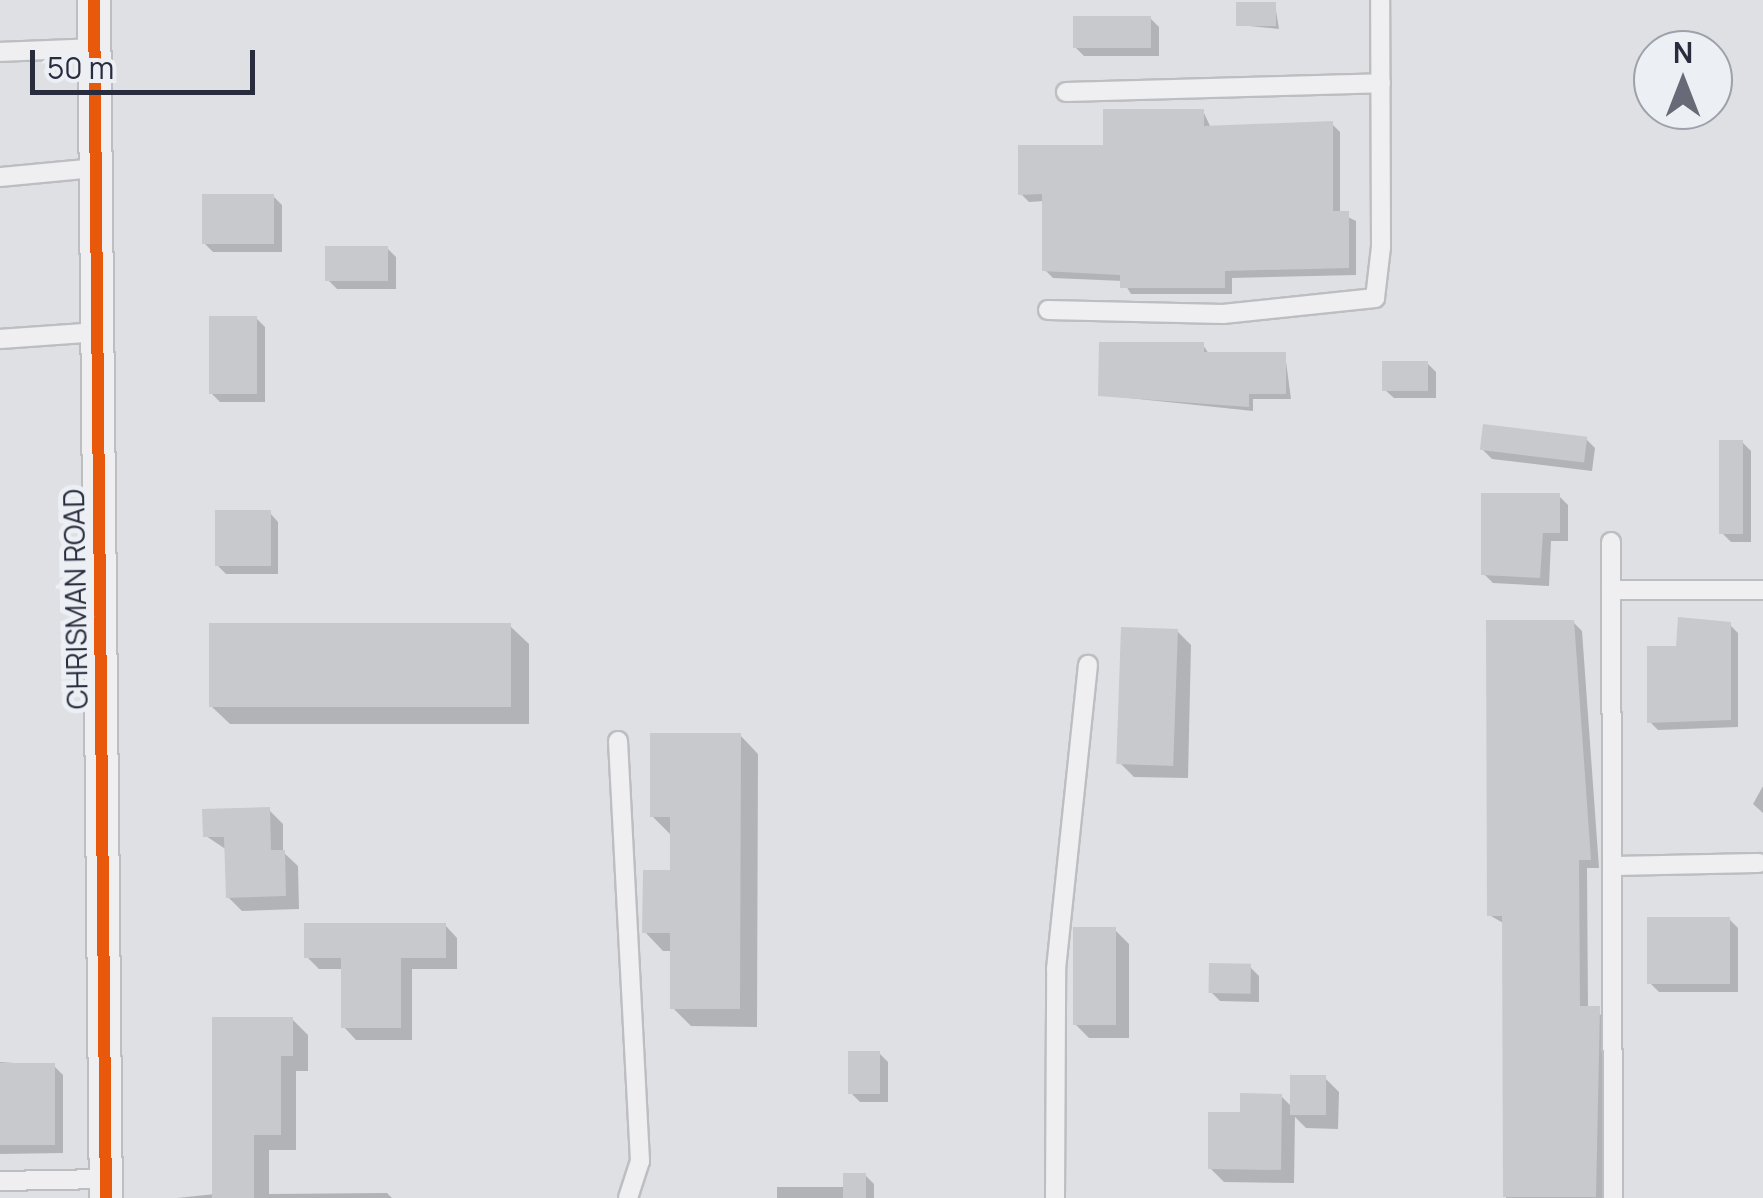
<!DOCTYPE html>
<html>
<head>
<meta charset="utf-8">
<style>
	body { margin:0 }
	#map { position:relative; width:1763px; height:1198px; overflow:hidden; background:#dfe0e4; font-family:Manrope,sans-serif }
	div>[style] { position:absolute }
	.shadow>* { inset:0; background:#0003 }
	.building>* { inset:0; background:#c8c9cc; transform-origin:0 0 }
	.roads { filter:drop-shadow(2px 0 #bdbec2) drop-shadow(-2px 0 #bdbec2) drop-shadow(0 2px #bdbec2) drop-shadow(0 -2px #bdbec2) }
	.lane>* { height:18px; margin:-9px; padding:0 9px; transform-origin:9px; border-radius:9px; background:#efeff1 }
	.street>* { height:32px; margin:-16px; padding:0 16px; transform-origin:16px; border-radius:16px; background:#efeff1 }
	.cycleway>* { height:12px; margin:-6px; padding:0 6px; transform-origin:6px; border-radius:6px; background:#e8590c }
	span { translate:-50% -50%; white-space:nowrap; text-align:center; line-height:1.15; -webkit-text-stroke:10px #eceff4; paint-order:stroke }
	.street-label { font-size:28px; color:#282c3c }
	.north { position:absolute; left:1633px; top:30px; width:100px; height:100px; box-sizing:border-box; background:#eceff4; border:2px solid #9ea1aa; border-radius:50%; rotate:0deg; font-size:28px; font-weight:700; line-height:40px; text-align:center; color:#282c3c }
	.north::after { content:''; display:block; margin:auto; width:35px; height:45px; background:#686b77; clip-path:polygon(50% 0,100% 100%,50% 72%,0 100%) }
	.scale { position:absolute; left:30px; top:50px; width:225px; height:45px; box-sizing:border-box; border:5px solid #282c3c; border-top:0; padding-left:12px; font-size:30px; line-height:35px; white-space:nowrap; color:#282c3c; -webkit-text-stroke:8px #eceff4; paint-order:stroke }
</style>
</head>
<body>
<div id="map">
	<div class="shadow">
		<div style="clip-path:polygon(1275px 4px,1279px 29px,1239px 25px)"></div>
		<div style="clip-path:polygon(1150px 18px,1159px 27px,1159px 56px,1084px 56px,1075px 47px)"></div>
		<div style="clip-path:polygon(1203px 111px,1211px 128px,1332px 124px,1340px 132px,1340px 213px,1356px 221px,1356px 275px,1232px 278px,1232px 294px,1131px 294px,1123px 281px,1053px 278px,1045px 270px,1045px 201px,1029px 202px,1021px 194px,1106px 147px)"></div>
		<div style="clip-path:polygon(273px 196px,282px 205px,282px 252px,213px 252px,204px 243px)"></div>
		<div style="clip-path:polygon(387px 248px,396px 257px,396px 289px,337px 289px,328px 280px)"></div>
		<div style="clip-path:polygon(256px 318px,265px 327px,265px 402px,220px 402px,211px 393px)"></div>
		<div style="clip-path:polygon(1203px 345px,1209px 354px,1285px 354px,1291px 399px,1253px 399px,1253px 411px,1100px 395px)"></div>
		<div style="clip-path:polygon(1427px 363px,1436px 372px,1436px 398px,1394px 398px,1385px 390px)"></div>
		<div style="clip-path:polygon(1586px 439px,1595px 448px,1592px 471px,1492px 459px,1483px 450px)"></div>
		<div style="clip-path:polygon(1742px 442px,1751px 451px,1751px 542px,1731px 542px,1722px 533px)"></div>
		<div style="clip-path:polygon(1559px 496px,1568px 505px,1568px 541px,1551px 541px,1549px 586px,1493px 583px,1484px 574px)"></div>
		<div style="clip-path:polygon(270px 513px,278px 522px,278px 574px,226px 574px,217px 565px)"></div>
		<div style="clip-path:polygon(1573px 622px,1582px 631px,1599px 868px,1587px 868px,1588px 1009px,1608px 1018px,1604px 1198px,1506px 1198px,1505px 924px,1489px 915px)"></div>
		<div style="clip-path:polygon(1730px 625px,1738px 633px,1738px 727px,1658px 730px,1650px 722px,1679px 649px)"></div>
		<div style="clip-path:polygon(510px 626px,529px 644px,529px 724px,230px 724px,211px 706px)"></div>
		<div style="clip-path:polygon(1177px 631px,1191px 645px,1188px 778px,1134px 777px,1120px 763px)"></div>
		<div style="clip-path:polygon(740px 735px,758px 754px,757px 1027px,691px 1026px,673px 1008px,673px 951px,663px 951px,645px 932px,673px 872px,670px 834px,652px 816px)"></div>
		<div style="clip-path:polygon(1763px 786px,1763px 813px,1753px 804px)"></div>
		<div style="clip-path:polygon(269px 810px,283px 824px,283px 852px,298px 866px,299px 909px,242px 911px,228px 897px,227px 850px,206px 836px)"></div>
		<div style="clip-path:polygon(1729px 919px,1738px 928px,1738px 992px,1659px 992px,1650px 983px)"></div>
		<div style="clip-path:polygon(445px 925px,457px 938px,457px 969px,412px 969px,412px 1040px,356px 1040px,344px 1027px,344px 969px,319px 969px,307px 957px)"></div>
		<div style="clip-path:polygon(1115px 930px,1129px 944px,1129px 1038px,1089px 1038px,1075px 1024px)"></div>
		<div style="clip-path:polygon(1250px 967px,1259px 976px,1259px 1002px,1220px 1001px,1211px 992px)"></div>
		<div style="clip-path:polygon(292px 1019px,308px 1035px,308px 1071px,296px 1071px,296px 1150px,269px 1150px,269px 1194px,387px 1193px,392px 1198px,177px 1198px,215px 1194px)"></div>
		<div style="clip-path:polygon(879px 1053px,888px 1062px,888px 1102px,860px 1102px,851px 1093px)"></div>
		<div style="clip-path:polygon(0 1062px,54px 1066px,63px 1075px,63px 1153px,0 1154px)"></div>
		<div style="clip-path:polygon(1325px 1078px,1339px 1092px,1338px 1129px,1306px 1128px,1295px 1117px,1294px 1183px,1224px 1182px,1210px 1168px,1243px 1115px,1281px 1096px,1292px 1107px)"></div>
		<div style="clip-path:polygon(865px 1175px,874px 1184px,874px 1198px,777px 1198px,777px 1187px,845px 1187px)"></div>
	</div>
	<div class="building">
		<div style="left:1236px;top:2px;width:40px;height:24px"></div>
		<div style="left:1073px;top:16px;width:78px;height:32px"></div>
		<div style="clip-path:polygon(1103px 109px,1204px 109px,1204px 126px,1333px 121px,1333px 211px,1349px 211px,1349px 268px,1225px 271px,1225px 288px,1120px 288px,1120px 275px,1042px 271px,1042px 194px,1018px 195px,1018px 145px,1103px 145px)"></div>
		<div style="left:202px;top:194px;width:72px;height:50px"></div>
		<div style="left:325px;top:246px;width:63px;height:35px"></div>
		<div style="left:209px;top:316px;width:48px;height:78px"></div>
		<div style="clip-path:polygon(1099px 342px,1204px 342px,1204px 352px,1286px 352px,1286px 394px,1249px 394px,1249px 407px,1098px 396px)"></div>
		<div style="left:1382px;top:361px;width:46px;height:30px"></div>
		<div style="left:1483px;top:424px;width:105px;height:26px;rotate:7deg"></div>
		<div style="left:1719px;top:440px;width:24px;height:94px"></div>
		<div style="clip-path:polygon(1481px 493px,1560px 493px,1560px 533px,1543px 533px,1540px 578px,1481px 575px)"></div>
		<div style="left:215px;top:510px;width:56px;height:56px"></div>
		<div style="clip-path:polygon(1678px 617px,1731px 622px,1731px 720px,1647px 723px,1647px 646px,1676px 646px)"></div>
		<div style="clip-path:polygon(1486px 620px,1574px 620px,1591px 860px,1579px 860px,1580px 1006px,1600px 1006px,1596px 1197px,1503px 1197px,1502px 916px,1487px 916px)"></div>
		<div style="left:209px;top:623px;width:302px;height:84px"></div>
		<div style="left:1121px;top:627px;width:57px;height:137px;rotate:2deg"></div>
		<div style="clip-path:polygon(650px 733px,741px 733px,740px 1009px,670px 1009px,670px 933px,642px 933px,643px 870px,670px 870px,670px 817px,650px 817px)"></div>
		<div style="clip-path:polygon(270px 807px,271px 850px,285px 850px,286px 896px,226px 898px,224px 837px,203px 837px,202px 809px)"></div>
		<div style="left:1647px;top:917px;width:83px;height:67px"></div>
		<div style="clip-path:polygon(304px 923px,446px 923px,446px 958px,401px 958px,401px 1028px,341px 1028px,341px 958px,304px 958px)"></div>
		<div style="left:1073px;top:927px;width:43px;height:98px"></div>
		<div style="left:1209px;top:963px;width:42px;height:30px;rotate:1deg"></div>
		<div style="clip-path:polygon(212px 1017px,293px 1017px,293px 1056px,281px 1056px,281px 1135px,254px 1135px,254px 1198px,212px 1198px)"></div>
		<div style="left:848px;top:1051px;width:32px;height:43px"></div>
		<div style="left:0;top:1063px;width:55px;height:82px"></div>
		<div style="left:1290px;top:1075px;width:36px;height:40px"></div>
		<div style="clip-path:polygon(1240px 1093px,1282px 1094px,1281px 1170px,1208px 1169px,1208px 1112px,1240px 1112px)"></div>
		<div style="left:843px;top:1173px;width:23px;height:25px"></div>
	</div>
	<div class="roads">
		<div class="lane">
			<div style="left:0;top:52px;width:94px;rotate:-2.4deg"></div>
			<div style="left:1066px;top:92px;width:315px;rotate:-1.6deg"></div>
			<div style="left:0;top:177px;width:96px;rotate:-5.4deg"></div>
			<div style="left:1048px;top:310px;width:175px;rotate:1.3deg"></div>
			<div style="left:1223px;top:314px;width:153px;rotate:-6deg"></div>
			<div style="left:1375px;top:298px;width:51px;rotate:-83.3deg"></div>
			<div style="left:1381px;top:247px;width:247px;rotate:-90.2deg"></div>
			<div style="left:0;top:339px;width:97px;rotate:-4.1deg"></div>
			<div style="left:1611px;top:542px;width:656px;rotate:89.83deg"></div>
			<div style="left:1611px;top:590px;width:152px"></div>
			<div style="left:618px;top:741px;width:421px;rotate:87deg"></div>
			<div style="left:640px;top:1161px;width:39px;rotate:108deg"></div>
			<div style="left:1612px;top:866px;width:147px;rotate:-1.2deg"></div>
			<div style="left:0;top:1181px;width:106px;rotate:-1.1deg"></div>
			<div style="left:1055px;top:1198px;width:229px;rotate:-89.7deg"></div>
			<div style="left:1056px;top:969px;width:306px;rotate:-84deg"></div>
		</div>
		<div class="street">
			<div style="left:94px;top:0;width:1198px;rotate:89.43deg"></div>
		</div>
	</div>
	<div class="cycleway">
		<div style="left:94px;top:0;width:1198px;rotate:89.43deg"></div>
	</div>
	<div class="street-label">
		<span style="left:75px;top:599px;rotate:-91deg">CHRISMAN ROAD</span>
	</div>
	<div class="north">N</div>
	<div class="scale">50 m</div>
</div>
</body>
</html>
